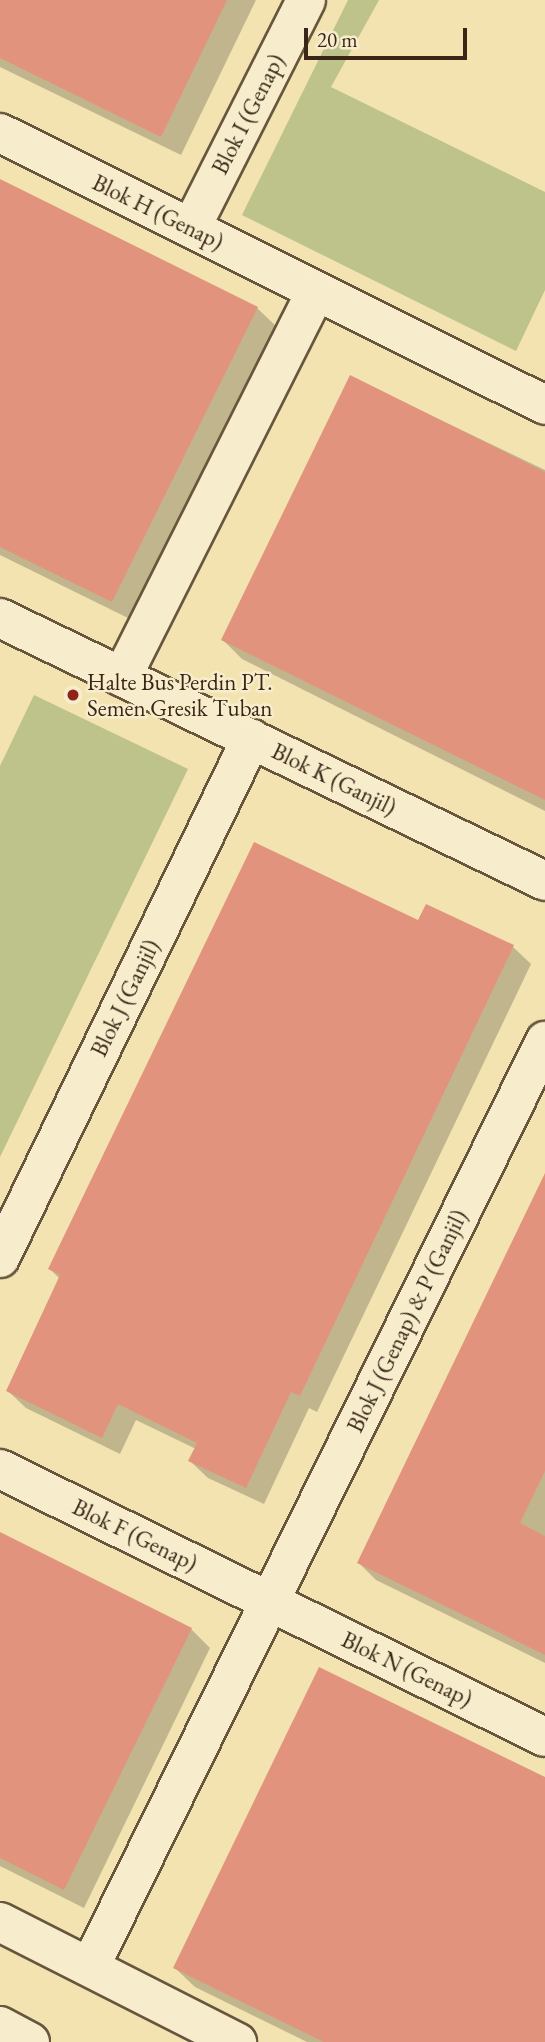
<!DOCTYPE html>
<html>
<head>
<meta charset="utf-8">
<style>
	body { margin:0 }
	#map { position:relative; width:545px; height:2042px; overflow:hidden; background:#f2e3b1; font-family:"EB Garamond",serif }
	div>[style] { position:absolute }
	.green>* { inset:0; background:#bdc38a }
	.shadow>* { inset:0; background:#0003 }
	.building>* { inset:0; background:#e2937d }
	.roads { filter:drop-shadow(2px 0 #67553e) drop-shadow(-2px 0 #67553e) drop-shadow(0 2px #67553e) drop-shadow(0 -2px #67553e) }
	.minor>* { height:38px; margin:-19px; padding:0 19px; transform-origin:19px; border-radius:19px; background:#f7edcc }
	.tertiary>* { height:38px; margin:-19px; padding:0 19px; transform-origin:19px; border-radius:19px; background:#f7edcc }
	.dots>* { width:19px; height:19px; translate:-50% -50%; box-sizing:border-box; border:4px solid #f7edcc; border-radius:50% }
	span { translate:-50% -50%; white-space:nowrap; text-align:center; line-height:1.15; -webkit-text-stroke:5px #f7edcc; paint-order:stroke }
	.street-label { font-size:23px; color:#392617 }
	.poi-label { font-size:23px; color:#392617 }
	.left { translate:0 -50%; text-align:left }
	.scale { position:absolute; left:304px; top:28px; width:163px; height:32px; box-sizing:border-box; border:4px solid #392617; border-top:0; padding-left:9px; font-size:21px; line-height:24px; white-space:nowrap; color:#392617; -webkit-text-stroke:5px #f7edcc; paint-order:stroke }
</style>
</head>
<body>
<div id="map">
	<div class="green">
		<div style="clip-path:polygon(348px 0,379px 0,331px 87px,545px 192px,545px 290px,516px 351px,242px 215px)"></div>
		<div style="clip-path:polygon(34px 695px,188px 769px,0 1157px,0 766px)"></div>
	</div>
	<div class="shadow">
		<div style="clip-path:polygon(0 0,256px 0,181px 155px,0 67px)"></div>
		<div style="clip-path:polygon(0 181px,257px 308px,277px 327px,132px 620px,0 555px)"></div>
		<div style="clip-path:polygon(351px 377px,545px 470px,545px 811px,242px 659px,223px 640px)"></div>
		<div style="clip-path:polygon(427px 906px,513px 947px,531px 964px,317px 1412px,309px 1408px,264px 1504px,208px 1478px,190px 1461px,196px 1449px,136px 1420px,120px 1454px,26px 1408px,8px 1391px,60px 1279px,50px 1269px,419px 922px)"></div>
		<div style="clip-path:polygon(545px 1179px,545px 1663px,376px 1580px,359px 1563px)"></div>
		<div style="clip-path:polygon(0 1534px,191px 1629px,210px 1648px,84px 1908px,0 1866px)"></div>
		<div style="clip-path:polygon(545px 1779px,545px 2042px,307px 2042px,195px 1987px,175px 1968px)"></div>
	</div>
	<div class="building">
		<div style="clip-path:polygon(0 0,227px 0,161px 137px,0 58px)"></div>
		<div style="clip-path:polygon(0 179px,258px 307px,112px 602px,0 547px)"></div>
		<div style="clip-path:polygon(350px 375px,545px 472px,545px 800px,221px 640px)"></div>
		<div style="clip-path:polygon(254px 842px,418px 920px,426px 904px,514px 945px,300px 1396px,291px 1392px,246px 1488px,188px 1461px,197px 1443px,118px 1404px,102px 1438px,6px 1391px,60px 1275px,48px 1269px)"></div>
		<div style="clip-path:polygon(545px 1173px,545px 1471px,520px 1523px,545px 1536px,545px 1655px,357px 1563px)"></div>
		<div style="clip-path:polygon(0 1532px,192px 1628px,64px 1890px,0 1858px)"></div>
		<div style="clip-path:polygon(319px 1667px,545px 1777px,545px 2042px,324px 2042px,173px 1968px)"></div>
	</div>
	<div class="roads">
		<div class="minor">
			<div style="left:0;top:133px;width:609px;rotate:26.52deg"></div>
			<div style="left:191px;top:228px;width:255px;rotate:-63.2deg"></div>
			<div style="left:0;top:618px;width:605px;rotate:25.76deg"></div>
			<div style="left:122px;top:677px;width:432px;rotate:-63.3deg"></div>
			<div style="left:0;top:1258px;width:577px;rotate:-64.19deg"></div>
			<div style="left:0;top:1469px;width:607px;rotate:26.19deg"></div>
			<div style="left:0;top:1922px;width:266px;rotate:26.9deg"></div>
			<div style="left:90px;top:1967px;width:1032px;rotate:-63.83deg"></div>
		</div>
		<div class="tertiary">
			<div style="left:0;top:2026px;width:34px;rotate:28deg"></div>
		</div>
	</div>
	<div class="dots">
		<div style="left:73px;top:695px;background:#8f2418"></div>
	</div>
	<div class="street-label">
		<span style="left:248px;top:114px;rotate:-63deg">Blok I (Genap)</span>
		<span style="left:158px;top:212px;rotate:26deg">Blok H (Genap)</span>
		<span style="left:334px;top:779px;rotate:26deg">Blok K (Ganjil)</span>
		<span style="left:125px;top:998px;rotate:-64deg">Blok J (Ganjil)</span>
		<span style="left:407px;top:1321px;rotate:-64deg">Blok J (Genap) &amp; P (Ganjil)</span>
		<span style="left:135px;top:1535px;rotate:26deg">Blok F (Genap)</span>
		<span style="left:407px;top:1669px;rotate:26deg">Blok N (Genap)</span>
	</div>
	<div class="poi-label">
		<span class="left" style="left:87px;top:695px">Halte Bus Perdin PT.<br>Semen Gresik Tuban</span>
	</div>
	<div class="scale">20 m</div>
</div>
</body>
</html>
